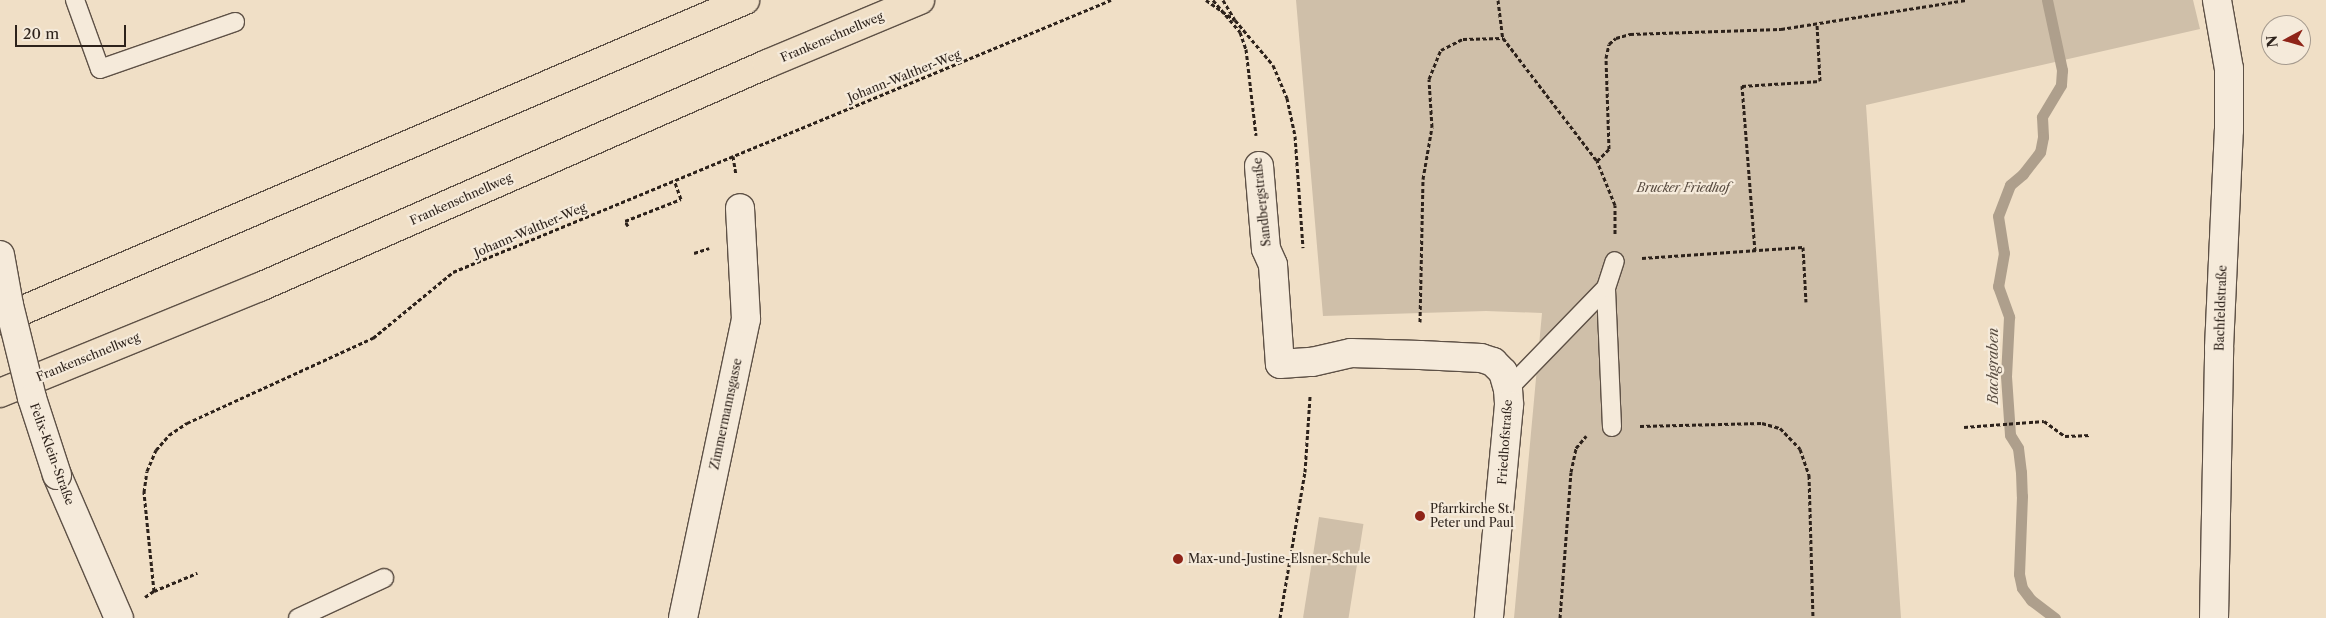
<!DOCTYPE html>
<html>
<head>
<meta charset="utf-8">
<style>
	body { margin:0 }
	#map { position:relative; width:2326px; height:618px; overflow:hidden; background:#f0dfc6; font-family:"Libre Caslon Text",serif }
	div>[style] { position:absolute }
	.green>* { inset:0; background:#cfbfa9; transform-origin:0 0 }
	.stream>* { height:11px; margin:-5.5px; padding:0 5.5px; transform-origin:5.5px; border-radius:5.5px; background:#ae9f8c }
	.path>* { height:3px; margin-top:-1.5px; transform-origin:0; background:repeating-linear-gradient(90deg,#2d221b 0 4px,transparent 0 6.5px) }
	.roads { filter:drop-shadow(1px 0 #5e5146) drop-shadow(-1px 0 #5e5146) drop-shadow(0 1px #5e5146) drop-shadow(0 -1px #5e5146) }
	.service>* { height:18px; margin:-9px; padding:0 9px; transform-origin:9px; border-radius:9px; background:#f5eada }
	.minor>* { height:28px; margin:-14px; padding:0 14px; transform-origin:14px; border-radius:14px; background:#f5eada }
	.tertiary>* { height:28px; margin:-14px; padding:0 14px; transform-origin:14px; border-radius:14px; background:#f5eada }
	.motorway>* { height:28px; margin:-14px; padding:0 14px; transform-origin:14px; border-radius:14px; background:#f0dfc6 }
	.path-bridge>* { height:3px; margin-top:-1.5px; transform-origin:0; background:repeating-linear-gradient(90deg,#2d221b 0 4px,transparent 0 6.5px) }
	.bridges { filter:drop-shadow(1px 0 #5e5146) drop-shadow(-1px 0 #5e5146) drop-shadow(0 1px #5e5146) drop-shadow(0 -1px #5e5146) }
	.tertiary-bridge>* { height:28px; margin:-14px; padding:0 14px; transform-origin:14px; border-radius:14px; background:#f5eada }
	.dots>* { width:14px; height:14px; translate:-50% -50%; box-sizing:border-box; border:2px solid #f5eada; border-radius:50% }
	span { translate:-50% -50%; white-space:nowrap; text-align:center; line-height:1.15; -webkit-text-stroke:4.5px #f5eada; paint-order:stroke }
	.street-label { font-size:12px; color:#2d221b }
	.park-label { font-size:12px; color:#56493e; font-style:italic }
	.poi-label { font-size:12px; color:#2d221b }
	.left { translate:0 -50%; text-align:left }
	.water-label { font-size:14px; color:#5a4e43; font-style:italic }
	.north { position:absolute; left:2261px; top:15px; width:50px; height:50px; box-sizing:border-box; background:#f5eada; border:1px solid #a59a8e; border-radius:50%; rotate:264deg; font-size:14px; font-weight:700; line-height:20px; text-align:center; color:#2d221b }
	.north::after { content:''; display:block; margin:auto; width:18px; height:22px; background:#8f2418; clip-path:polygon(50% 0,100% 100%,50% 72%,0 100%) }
	.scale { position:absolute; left:15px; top:25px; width:111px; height:22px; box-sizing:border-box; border:2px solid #2d221b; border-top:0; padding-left:6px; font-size:15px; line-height:18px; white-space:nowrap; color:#2d221b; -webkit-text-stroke:4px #f5eada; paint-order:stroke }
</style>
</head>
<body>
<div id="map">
	<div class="green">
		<div style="clip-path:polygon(1296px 0,2193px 0,2200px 29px,1866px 105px,1901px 618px,1514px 618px,1542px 313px,1486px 311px,1323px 316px)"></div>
		<div style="left:1319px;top:517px;width:45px;height:102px;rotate:9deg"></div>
	</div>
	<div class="stream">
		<div style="left:2047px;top:0;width:72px;rotate:77.9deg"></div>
		<div style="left:2062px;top:70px;width:15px;rotate:94deg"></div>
		<div style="left:2061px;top:85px;width:37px;rotate:121deg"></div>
		<div style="left:2042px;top:117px;width:20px;rotate:87deg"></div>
		<div style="left:2043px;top:137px;width:15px;rotate:101deg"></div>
		<div style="left:2040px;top:152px;width:28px;rotate:128deg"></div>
		<div style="left:2023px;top:174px;width:17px;rotate:140deg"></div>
		<div style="left:2010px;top:185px;width:33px;rotate:111deg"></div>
		<div style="left:1998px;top:216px;width:37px;rotate:81deg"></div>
		<div style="left:2004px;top:253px;width:34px;rotate:100deg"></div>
		<div style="left:1998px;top:286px;width:33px;rotate:70deg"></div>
		<div style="left:2009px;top:317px;width:59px;rotate:92.9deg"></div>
		<div style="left:2006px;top:376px;width:59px;rotate:86.1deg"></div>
		<div style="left:2010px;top:435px;width:15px;rotate:58deg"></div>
		<div style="left:2018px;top:448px;width:24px;rotate:83deg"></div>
		<div style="left:2021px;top:472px;width:24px;rotate:88deg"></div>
		<div style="left:2022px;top:496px;width:78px;rotate:92.2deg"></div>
		<div style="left:2019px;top:574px;width:14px;rotate:78deg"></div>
		<div style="left:2022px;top:588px;width:15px;rotate:53deg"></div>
		<div style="left:2031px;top:600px;width:30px;rotate:37deg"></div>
	</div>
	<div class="path">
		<div style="left:1213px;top:0;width:42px;rotate:49.8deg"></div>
		<div style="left:1240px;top:32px;width:18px;rotate:71deg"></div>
		<div style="left:1246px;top:49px;width:87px;rotate:83.4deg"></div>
		<div style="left:1223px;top:0;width:23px;rotate:59deg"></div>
		<div style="left:1235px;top:20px;width:59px;rotate:49.8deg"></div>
		<div style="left:1273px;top:65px;width:36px;rotate:67deg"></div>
		<div style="left:1287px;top:98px;width:39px;rotate:78deg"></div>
		<div style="left:1295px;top:136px;width:112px;rotate:85.9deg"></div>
		<div style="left:1498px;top:0;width:38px;rotate:83deg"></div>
		<div style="left:733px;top:156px;width:19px;rotate:81deg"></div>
		<div style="left:628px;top:226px;width:6px;rotate:-121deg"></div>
		<div style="left:625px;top:221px;width:60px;rotate:-21.4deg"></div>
		<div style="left:681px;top:199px;width:20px;rotate:-110deg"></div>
		<div style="left:1615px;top:234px;width:29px;rotate:-90deg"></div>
		<div style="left:1615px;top:205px;width:48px;rotate:-112.2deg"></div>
		<div style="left:1597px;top:161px;width:17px;rotate:-45deg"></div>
		<div style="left:1609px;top:149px;width:91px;rotate:-91.9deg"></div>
		<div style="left:1606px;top:58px;width:14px;rotate:-78deg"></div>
		<div style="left:1609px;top:44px;width:9px;rotate:-41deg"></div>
		<div style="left:1616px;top:38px;width:15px;rotate:-16deg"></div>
		<div style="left:1630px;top:34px;width:151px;rotate:-1.9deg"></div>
		<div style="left:1781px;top:29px;width:187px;rotate:-8.9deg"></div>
		<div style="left:1755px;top:251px;width:166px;rotate:-94.5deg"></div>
		<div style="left:1742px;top:86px;width:78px;rotate:-3.7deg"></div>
		<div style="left:1820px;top:81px;width:57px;rotate:-93deg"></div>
		<div style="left:694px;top:253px;width:16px;rotate:-18deg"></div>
		<div style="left:1642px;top:258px;width:161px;rotate:-3.9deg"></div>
		<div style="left:1803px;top:247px;width:55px;rotate:86.9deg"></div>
		<div style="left:1420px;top:322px;width:143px;rotate:-88.8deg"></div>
		<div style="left:1423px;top:179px;width:53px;rotate:-80.2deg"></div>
		<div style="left:1432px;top:127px;width:48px;rotate:-93.6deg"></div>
		<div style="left:1429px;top:79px;width:31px;rotate:-68deg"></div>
		<div style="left:1441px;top:50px;width:25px;rotate:-27deg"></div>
		<div style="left:1463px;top:39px;width:40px;rotate:-1.4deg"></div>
		<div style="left:1503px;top:38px;width:155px;rotate:52.6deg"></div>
		<div style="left:1640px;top:426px;width:122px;rotate:-1.4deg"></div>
		<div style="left:1762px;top:423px;width:19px;rotate:16deg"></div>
		<div style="left:1780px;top:428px;width:29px;rotate:46deg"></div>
		<div style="left:1800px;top:449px;width:28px;rotate:71deg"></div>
		<div style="left:1809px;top:475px;width:143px;rotate:88.4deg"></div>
		<div style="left:1964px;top:427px;width:80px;rotate:-4.3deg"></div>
		<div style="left:2044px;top:421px;width:26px;rotate:36deg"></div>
		<div style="left:2065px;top:436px;width:26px;rotate:-2deg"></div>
		<div style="left:154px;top:591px;width:47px;rotate:-22.7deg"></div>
		<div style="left:145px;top:597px;width:11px;rotate:-34deg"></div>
		<div style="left:154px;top:591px;width:100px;rotate:-95.8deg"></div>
		<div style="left:144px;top:492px;width:21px;rotate:-82deg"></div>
		<div style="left:147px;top:471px;width:23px;rotate:-67deg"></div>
		<div style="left:156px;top:450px;width:20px;rotate:-49deg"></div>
		<div style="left:169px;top:435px;width:22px;rotate:-34deg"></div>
		<div style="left:187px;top:423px;width:205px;rotate:-24.6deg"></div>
		<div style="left:373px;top:338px;width:104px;rotate:-39.5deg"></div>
		<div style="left:453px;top:272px;width:712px;rotate:-22.46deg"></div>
		<div style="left:1280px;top:618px;width:148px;rotate:-80.3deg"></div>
		<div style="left:1305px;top:472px;width:76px;rotate:-86.2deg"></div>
		<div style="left:1560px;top:618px;width:146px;rotate:-85.7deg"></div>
		<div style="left:1571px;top:472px;width:25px;rotate:-78deg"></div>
		<div style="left:1576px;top:448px;width:16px;rotate:-50deg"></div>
	</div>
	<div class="roads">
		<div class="service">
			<div style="left:75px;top:0;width:73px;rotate:70.1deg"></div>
			<div style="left:100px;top:69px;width:143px;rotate:-19.2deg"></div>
			<div style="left:1508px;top:389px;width:141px;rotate:-45.9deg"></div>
			<div style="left:1612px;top:427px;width:139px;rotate:-92.5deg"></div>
			<div style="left:1606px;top:288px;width:28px;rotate:-72deg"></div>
			<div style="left:298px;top:618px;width:95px;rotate:-24.9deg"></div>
		</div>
		<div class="minor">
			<div style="left:1259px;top:166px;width:83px;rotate:85.2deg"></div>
			<div style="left:1266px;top:249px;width:17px;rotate:66deg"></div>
			<div style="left:1273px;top:265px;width:99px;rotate:86deg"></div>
			<div style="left:1280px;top:364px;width:32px;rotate:-4deg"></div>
			<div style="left:1312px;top:362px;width:40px;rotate:-13deg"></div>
			<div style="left:1351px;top:353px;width:69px;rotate:1.7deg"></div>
			<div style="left:1420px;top:355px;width:61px;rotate:2.8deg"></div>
			<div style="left:1481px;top:358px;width:13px;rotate:18deg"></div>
			<div style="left:1493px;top:362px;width:14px;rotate:45deg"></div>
			<div style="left:1503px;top:372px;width:18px;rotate:74deg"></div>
			<div style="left:1508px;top:389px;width:16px;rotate:86deg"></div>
			<div style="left:1509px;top:405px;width:214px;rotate:95.4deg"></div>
			<div style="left:683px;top:618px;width:306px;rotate:-78.1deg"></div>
			<div style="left:746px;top:319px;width:111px;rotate:-93.1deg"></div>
			<div style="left:2214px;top:618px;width:270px;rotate:-88.9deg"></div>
			<div style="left:2219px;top:348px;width:218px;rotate:-87.4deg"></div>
			<div style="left:2229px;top:130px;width:61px;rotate:-90deg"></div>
			<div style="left:2229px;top:69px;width:70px;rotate:-99.9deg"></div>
		</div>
		<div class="tertiary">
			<div style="left:57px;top:475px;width:156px;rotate:66.6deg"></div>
		</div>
		<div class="motorway">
			<div style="left:0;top:320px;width:811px;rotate:-23.24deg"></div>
			<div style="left:0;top:393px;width:281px;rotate:-22.2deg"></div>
			<div style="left:260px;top:287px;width:554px;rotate:-23.74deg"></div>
			<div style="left:767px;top:64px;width:166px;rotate:-22.7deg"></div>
		</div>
	</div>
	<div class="path-bridge">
		<div style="left:1206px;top:0;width:35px;rotate:35deg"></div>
	</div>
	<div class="bridges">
		<div class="tertiary-bridge">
			<div style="left:0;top:255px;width:51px;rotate:79.8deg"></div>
			<div style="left:9px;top:305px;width:96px;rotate:76.1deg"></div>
			<div style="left:32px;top:398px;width:81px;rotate:72deg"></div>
		</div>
	</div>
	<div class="dots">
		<div style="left:1420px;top:516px;background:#8f2418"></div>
		<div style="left:1178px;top:559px;background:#8f2418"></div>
	</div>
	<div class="street-label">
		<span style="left:832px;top:37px;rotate:-23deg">Frankenschnellweg</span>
		<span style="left:904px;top:76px;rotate:-22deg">Johann-Walther-Weg</span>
		<span style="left:461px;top:199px;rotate:-24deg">Frankenschnellweg</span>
		<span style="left:1262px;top:202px;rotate:-96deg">Sandbergstraße</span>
		<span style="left:530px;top:230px;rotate:-23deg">Johann-Walther-Weg</span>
		<span style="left:2221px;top:308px;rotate:-88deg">Bachfeldstraße</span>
		<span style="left:88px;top:357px;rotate:-22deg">Frankenschnellweg</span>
		<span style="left:726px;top:414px;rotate:-78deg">Zimmermannsgasse</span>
		<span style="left:1505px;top:442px;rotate:-86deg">Friedhofstraße</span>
		<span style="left:52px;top:454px;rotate:70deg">Felix-Klein-Straße</span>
	</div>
	<div class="park-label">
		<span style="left:1683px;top:188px">Brucker Friedhof</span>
	</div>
	<div class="poi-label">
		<span class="left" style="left:1430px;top:516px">Pfarrkirche St.<br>Peter und Paul</span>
		<span class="left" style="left:1188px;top:559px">Max-und-Justine-Elsner-Schule</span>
	</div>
	<div class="water-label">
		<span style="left:1993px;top:366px;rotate:-90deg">Bachgraben</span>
	</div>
	<div class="north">N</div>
	<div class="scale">20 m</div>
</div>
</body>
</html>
